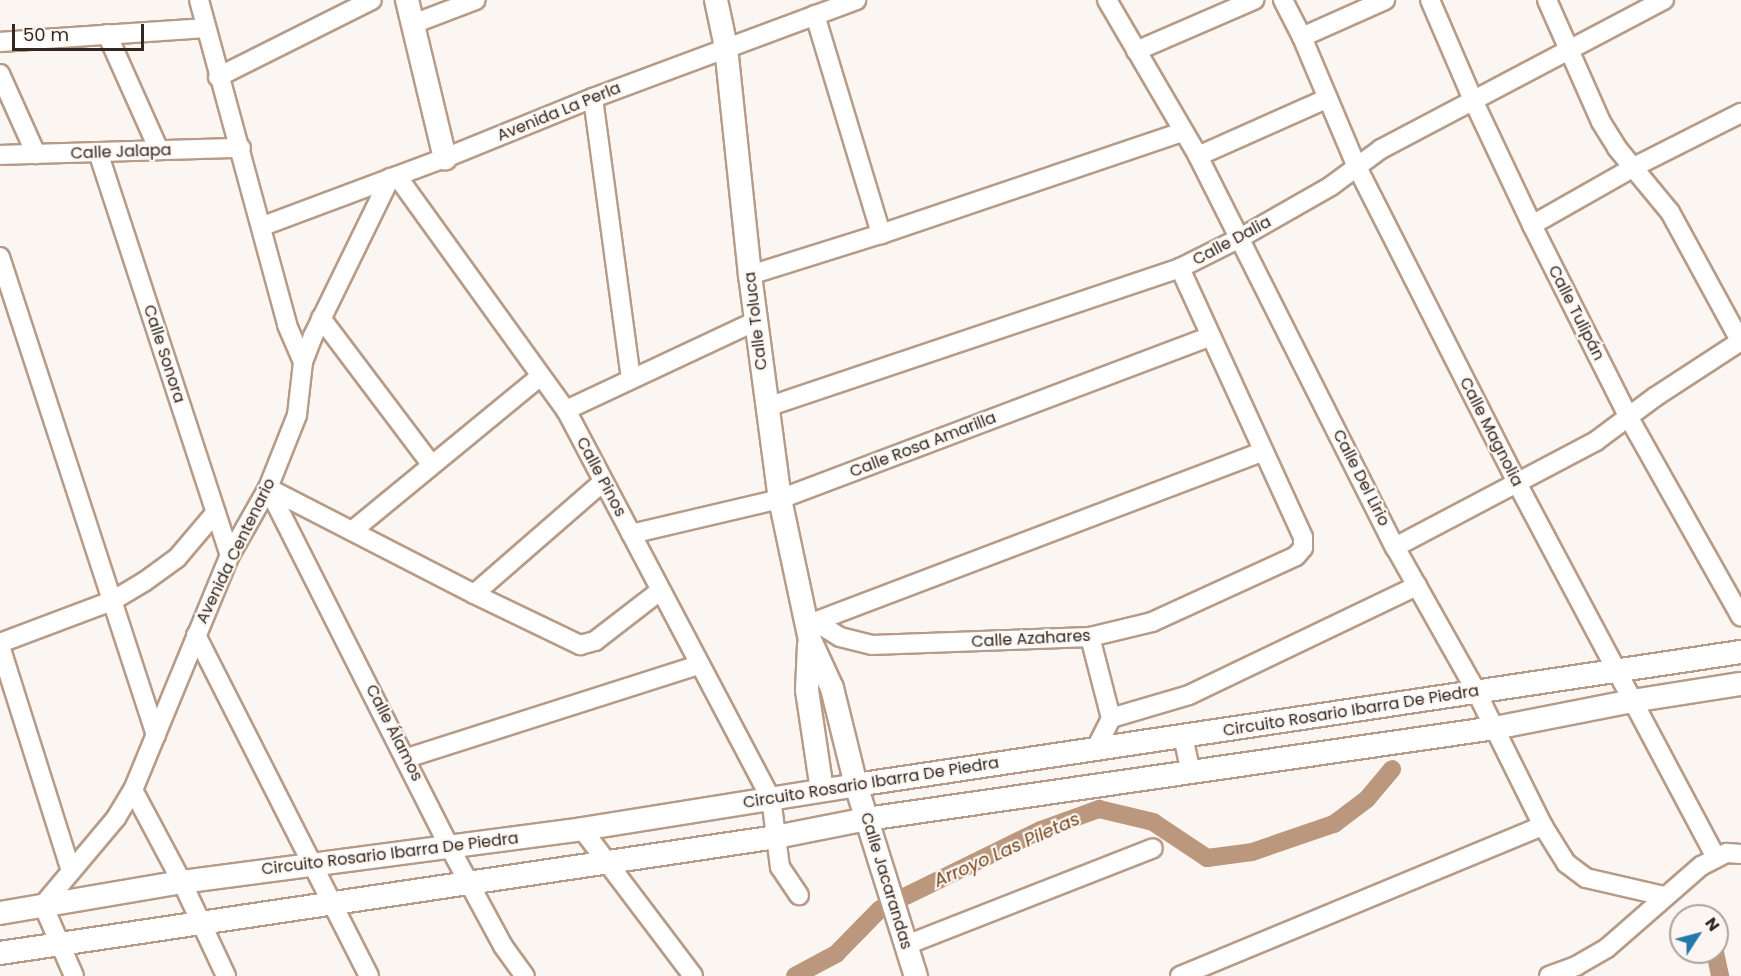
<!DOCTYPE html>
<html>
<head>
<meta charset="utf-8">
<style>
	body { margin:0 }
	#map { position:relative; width:1741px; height:976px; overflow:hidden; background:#fbf6f2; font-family:Poppins,sans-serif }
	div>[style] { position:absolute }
	.canal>* { height:18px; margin:-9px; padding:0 9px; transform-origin:9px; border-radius:9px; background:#bb987d }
	.roads { filter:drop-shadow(2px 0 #b69c88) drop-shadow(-2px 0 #b69c88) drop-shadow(0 2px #b69c88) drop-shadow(0 -2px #b69c88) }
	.minor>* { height:18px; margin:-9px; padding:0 9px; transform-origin:9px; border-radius:9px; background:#fff }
	.major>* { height:22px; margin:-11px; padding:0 11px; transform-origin:11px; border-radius:11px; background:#fff }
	span { translate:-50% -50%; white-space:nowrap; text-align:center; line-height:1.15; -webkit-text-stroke:4.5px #fbf6f2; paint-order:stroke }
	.street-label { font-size:16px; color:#332821 }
	.water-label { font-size:18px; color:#77481d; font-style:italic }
	.north { position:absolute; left:1669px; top:904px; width:60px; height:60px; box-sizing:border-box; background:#fbf6f2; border:2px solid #aba49e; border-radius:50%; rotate:54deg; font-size:16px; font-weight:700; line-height:24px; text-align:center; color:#332821 }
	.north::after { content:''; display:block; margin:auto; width:21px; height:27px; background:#2678a9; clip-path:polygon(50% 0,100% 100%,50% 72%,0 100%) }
	.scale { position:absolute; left:12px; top:24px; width:132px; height:27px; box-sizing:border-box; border:3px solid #332821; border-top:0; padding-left:8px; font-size:18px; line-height:21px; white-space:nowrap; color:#332821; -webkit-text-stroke:4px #fbf6f2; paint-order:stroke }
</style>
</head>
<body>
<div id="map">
	<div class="canal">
		<div style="left:906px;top:896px;width:150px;rotate:-26.1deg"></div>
		<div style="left:1041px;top:830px;width:62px;rotate:-19.9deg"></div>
		<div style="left:1099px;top:809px;width:56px;rotate:13.5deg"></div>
		<div style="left:1153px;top:822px;width:65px;rotate:33.7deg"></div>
		<div style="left:1207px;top:858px;width:45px;rotate:-7.6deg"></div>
		<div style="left:1252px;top:852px;width:87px;rotate:-18.9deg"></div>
		<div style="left:1334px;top:824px;width:41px;rotate:-37.1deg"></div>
		<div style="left:1367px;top:799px;width:39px;rotate:-50deg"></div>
		<div style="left:1715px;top:952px;width:25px;rotate:78deg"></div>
		<div style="left:795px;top:976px;width:47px;rotate:-28.2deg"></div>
		<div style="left:836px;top:954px;width:63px;rotate:-45.6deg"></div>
	</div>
	<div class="roads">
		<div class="minor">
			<div style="left:199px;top:0;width:337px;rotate:74.8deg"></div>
			<div style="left:287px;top:325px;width:40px;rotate:66.6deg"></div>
			<div style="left:1107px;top:0;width:181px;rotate:59.7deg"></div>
			<div style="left:1198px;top:156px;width:438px;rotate:63.3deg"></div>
			<div style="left:1395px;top:547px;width:165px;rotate:60.6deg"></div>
			<div style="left:1476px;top:691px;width:151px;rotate:63.6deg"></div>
			<div style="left:1543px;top:826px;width:44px;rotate:58.1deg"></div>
			<div style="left:1566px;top:863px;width:25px;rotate:37deg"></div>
			<div style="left:1586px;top:878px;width:80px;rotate:13deg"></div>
			<div style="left:1283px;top:0;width:42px;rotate:62.8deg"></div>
			<div style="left:1302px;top:37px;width:141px;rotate:67.1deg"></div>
			<div style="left:1357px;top:167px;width:356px;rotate:63.1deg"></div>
			<div style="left:1518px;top:485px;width:421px;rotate:62deg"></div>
			<div style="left:1430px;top:0;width:109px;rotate:66.7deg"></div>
			<div style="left:1473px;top:100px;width:138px;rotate:64.7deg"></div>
			<div style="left:1532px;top:225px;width:216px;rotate:63.3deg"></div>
			<div style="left:1629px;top:418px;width:228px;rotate:60.6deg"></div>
			<div style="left:1547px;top:0;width:133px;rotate:66.1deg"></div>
			<div style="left:1601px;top:122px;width:31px;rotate:58deg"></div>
			<div style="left:1617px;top:148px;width:83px;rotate:50.4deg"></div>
			<div style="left:1670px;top:212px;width:148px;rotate:61.4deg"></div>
			<div style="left:815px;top:15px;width:229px;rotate:73.2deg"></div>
			<div style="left:413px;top:24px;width:67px;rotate:-20.9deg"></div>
			<div style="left:107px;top:34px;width:127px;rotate:65.9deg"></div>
			<div style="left:1302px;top:37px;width:91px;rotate:-24deg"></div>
			<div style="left:0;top:42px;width:205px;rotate:-3.9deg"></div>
			<div style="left:1136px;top:51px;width:129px;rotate:-23.4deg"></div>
			<div style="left:0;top:74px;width:88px;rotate:65.8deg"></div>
			<div style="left:218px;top:77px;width:172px;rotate:-26.6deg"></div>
			<div style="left:593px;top:98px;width:283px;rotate:82.3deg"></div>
			<div style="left:98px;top:152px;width:424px;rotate:71.9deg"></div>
			<div style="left:0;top:155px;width:241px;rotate:-1.7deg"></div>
			<div style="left:1198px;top:156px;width:142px;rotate:-24deg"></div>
			<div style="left:397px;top:176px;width:289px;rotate:54.2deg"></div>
			<div style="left:566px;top:410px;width:439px;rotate:62.2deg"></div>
			<div style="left:771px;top:798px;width:70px;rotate:82.6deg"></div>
			<div style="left:780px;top:867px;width:34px;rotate:56deg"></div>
			<div style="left:1532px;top:225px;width:117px;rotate:-29.6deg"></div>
			<div style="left:1634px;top:167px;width:120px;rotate:-26.8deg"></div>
			<div style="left:263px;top:226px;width:194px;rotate:-20.5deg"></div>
			<div style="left:445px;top:158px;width:160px;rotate:-22.1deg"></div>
			<div style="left:593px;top:98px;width:281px;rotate:-20.4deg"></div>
			<div style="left:0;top:257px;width:503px;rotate:71.93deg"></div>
			<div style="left:750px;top:275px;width:137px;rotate:-17.4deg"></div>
			<div style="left:881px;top:234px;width:319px;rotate:-18.7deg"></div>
			<div style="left:321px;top:318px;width:183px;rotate:53deg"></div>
			<div style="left:767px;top:407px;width:436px;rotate:-18.6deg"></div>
			<div style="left:1180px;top:268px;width:67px;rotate:-26.6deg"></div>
			<div style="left:1240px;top:238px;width:105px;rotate:-29.7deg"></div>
			<div style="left:1331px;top:186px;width:62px;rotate:-36.5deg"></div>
			<div style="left:1381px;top:149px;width:320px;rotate:-27.8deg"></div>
			<div style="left:566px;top:410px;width:210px;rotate:-25.1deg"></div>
			<div style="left:268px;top:488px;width:401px;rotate:63.2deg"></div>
			<div style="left:449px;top:846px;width:114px;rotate:61.6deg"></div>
			<div style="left:503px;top:946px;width:37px;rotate:54deg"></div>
			<div style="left:268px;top:488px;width:232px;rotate:27.2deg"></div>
			<div style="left:474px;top:594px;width:118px;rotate:25.7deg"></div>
			<div style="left:580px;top:645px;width:16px;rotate:-15deg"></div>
			<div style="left:595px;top:641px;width:82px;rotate:-37.6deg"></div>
			<div style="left:352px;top:531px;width:244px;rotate:-39.4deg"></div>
			<div style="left:631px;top:534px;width:153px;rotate:-13.2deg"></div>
			<div style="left:780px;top:499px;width:459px;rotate:-20.7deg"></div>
			<div style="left:1395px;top:547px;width:227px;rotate:-27.8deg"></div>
			<div style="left:1596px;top:441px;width:74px;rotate:-36.7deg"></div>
			<div style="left:1655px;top:397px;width:103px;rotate:-33.1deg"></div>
			<div style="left:474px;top:594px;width:171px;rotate:-41deg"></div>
			<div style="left:816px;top:622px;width:28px;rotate:32deg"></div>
			<div style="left:840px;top:637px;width:33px;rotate:14deg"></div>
			<div style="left:872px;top:645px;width:218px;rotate:-2.1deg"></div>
			<div style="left:1090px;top:637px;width:64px;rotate:-13.6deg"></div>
			<div style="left:1152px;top:622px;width:158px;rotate:-24.6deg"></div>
			<div style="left:1296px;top:556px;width:11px;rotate:-49deg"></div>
			<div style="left:1303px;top:548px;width:11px;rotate:-90deg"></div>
			<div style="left:1303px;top:537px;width:296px;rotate:-114.6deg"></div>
			<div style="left:809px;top:624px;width:484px;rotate:-20.8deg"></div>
			<div style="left:196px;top:635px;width:382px;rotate:63.1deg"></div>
			<div style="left:1090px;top:637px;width:84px;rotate:75.5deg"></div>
			<div style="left:0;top:643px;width:120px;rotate:-20.6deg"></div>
			<div style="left:112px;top:601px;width:37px;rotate:-31deg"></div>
			<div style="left:144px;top:582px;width:41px;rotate:-36deg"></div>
			<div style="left:177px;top:558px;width:60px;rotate:-49.7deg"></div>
			<div style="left:0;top:646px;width:236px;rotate:72.5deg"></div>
			<div style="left:1183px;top:736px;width:38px;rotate:78deg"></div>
			<div style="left:1096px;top:748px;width:34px;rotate:-63deg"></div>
			<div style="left:1111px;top:718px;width:81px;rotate:-16.4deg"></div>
			<div style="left:1189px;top:695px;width:253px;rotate:-25.6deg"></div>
			<div style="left:407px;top:758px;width:305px;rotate:-17.7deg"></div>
			<div style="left:133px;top:790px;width:104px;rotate:62deg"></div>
			<div style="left:182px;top:882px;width:104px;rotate:64.9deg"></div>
			<div style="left:582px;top:829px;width:184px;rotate:52.9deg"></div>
			<div style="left:906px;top:945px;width:265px;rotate:-21.4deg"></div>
			<div style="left:74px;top:976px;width:77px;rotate:-113.6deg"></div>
			<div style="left:43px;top:905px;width:114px;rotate:-50deg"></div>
			<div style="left:116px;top:818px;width:33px;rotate:-59deg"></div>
			<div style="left:133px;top:790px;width:254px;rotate:-67.6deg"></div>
			<div style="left:230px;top:555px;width:77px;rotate:-60.4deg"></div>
			<div style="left:268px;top:488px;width:79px;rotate:-68.3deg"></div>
			<div style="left:297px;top:415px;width:53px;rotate:-83.5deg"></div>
			<div style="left:303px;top:362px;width:28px;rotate:-69deg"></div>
			<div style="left:313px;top:336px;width:176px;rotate:-64deg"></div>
			<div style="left:1180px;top:976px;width:393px;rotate:-22.5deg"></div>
			<div style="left:1549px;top:976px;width:29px;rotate:-20deg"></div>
			<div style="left:1576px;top:966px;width:36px;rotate:-30deg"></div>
			<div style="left:1607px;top:948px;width:125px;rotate:-41.1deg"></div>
			<div style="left:1701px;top:866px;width:29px;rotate:-27deg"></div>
			<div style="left:1727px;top:853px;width:14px;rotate:4deg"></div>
		</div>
		<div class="major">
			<div style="left:407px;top:0;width:163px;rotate:76.5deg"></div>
			<div style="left:716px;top:0;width:48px;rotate:78deg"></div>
			<div style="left:726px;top:47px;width:229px;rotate:84deg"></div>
			<div style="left:750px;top:275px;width:226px;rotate:82.4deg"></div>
			<div style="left:780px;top:499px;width:144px;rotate:78deg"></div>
			<div style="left:810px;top:640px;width:53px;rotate:65.4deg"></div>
			<div style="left:832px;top:688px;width:100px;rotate:76.1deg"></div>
			<div style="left:856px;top:785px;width:200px;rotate:72.6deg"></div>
			<div style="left:809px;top:645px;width:45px;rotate:92.5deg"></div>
			<div style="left:807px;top:690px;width:101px;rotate:81.5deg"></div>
			<div style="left:0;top:913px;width:185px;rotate:-9.7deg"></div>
			<div style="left:182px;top:882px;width:403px;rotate:-7.5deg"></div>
			<div style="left:582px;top:829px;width:278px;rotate:-9.1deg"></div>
			<div style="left:856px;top:785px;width:895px;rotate:-8.55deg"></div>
			<div style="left:0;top:953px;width:785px;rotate:-8.5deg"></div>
			<div style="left:776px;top:837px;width:93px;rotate:-11.2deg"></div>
			<div style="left:867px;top:819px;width:635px;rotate:-8.25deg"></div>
			<div style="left:1495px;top:728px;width:140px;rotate:-11.1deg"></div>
			<div style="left:1632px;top:701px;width:110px;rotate:-8.9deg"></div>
		</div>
	</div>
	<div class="street-label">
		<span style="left:559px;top:112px;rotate:-22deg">Avenida La Perla</span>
		<span style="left:121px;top:152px;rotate:-2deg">Calle Jalapa</span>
		<span style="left:1232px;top:241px;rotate:-28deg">Calle Dalia</span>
		<span style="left:1576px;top:313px;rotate:63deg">Calle Tulipán</span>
		<span style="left:756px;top:321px;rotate:-97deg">Calle Toluca</span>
		<span style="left:164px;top:354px;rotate:72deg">Calle Sonora</span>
		<span style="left:1491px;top:432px;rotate:63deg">Calle Magnolia</span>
		<span style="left:923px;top:445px;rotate:-21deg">Calle Rosa Amarilla</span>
		<span style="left:601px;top:477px;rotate:62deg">Calle Pinos</span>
		<span style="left:1361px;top:478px;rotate:63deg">Calle Del Lirio</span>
		<span style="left:236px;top:551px;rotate:-64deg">Avenida Centenario</span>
		<span style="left:1031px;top:639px;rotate:-3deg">Calle Azahares</span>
		<span style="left:1351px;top:711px;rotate:-9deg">Circuito Rosario Ibarra De Piedra</span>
		<span style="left:394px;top:733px;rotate:63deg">Calle Álamos</span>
		<span style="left:871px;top:783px;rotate:-9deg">Circuito Rosario Ibarra De Piedra</span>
		<span style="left:390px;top:854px;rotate:-7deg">Circuito Rosario Ibarra De Piedra</span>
		<span style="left:886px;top:881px;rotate:73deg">Calle Jacarandas</span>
	</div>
	<div class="water-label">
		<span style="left:1007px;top:850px;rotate:-24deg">Arroyo Las Piletas</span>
	</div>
	<div class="north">N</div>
	<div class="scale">50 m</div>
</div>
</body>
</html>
